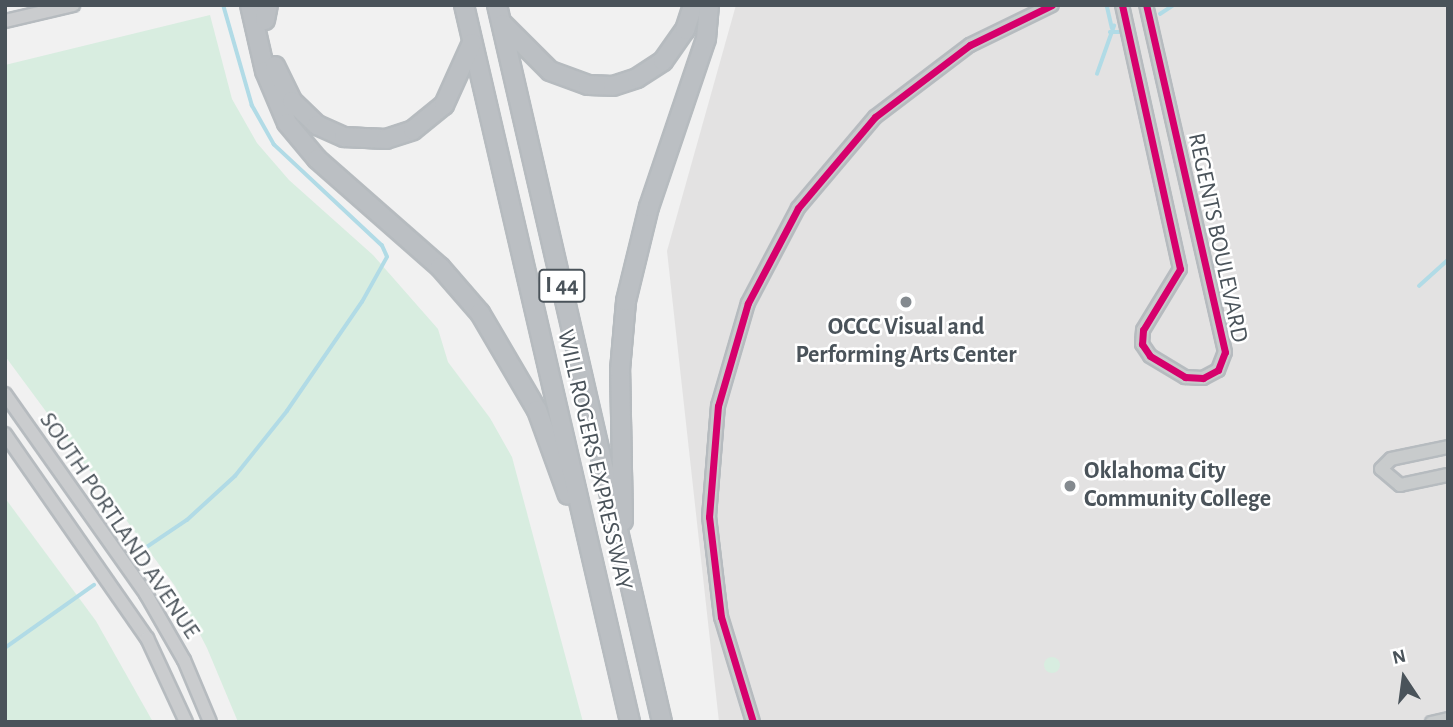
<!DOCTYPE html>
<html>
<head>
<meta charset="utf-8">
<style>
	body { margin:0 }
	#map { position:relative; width:1453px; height:727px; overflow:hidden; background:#f1f1f1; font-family:"Alegreya Sans",sans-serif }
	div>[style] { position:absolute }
	.education>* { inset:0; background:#e3e2e2 }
	.green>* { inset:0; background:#d8ede0 }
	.round { border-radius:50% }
	.stream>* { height:3.5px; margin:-1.75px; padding:0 1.75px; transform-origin:1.75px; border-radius:1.75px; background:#b1dbe6 }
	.roads { filter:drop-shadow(2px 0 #b6bbbf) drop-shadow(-2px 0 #b6bbbf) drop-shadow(0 2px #b6bbbf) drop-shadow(0 -2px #b6bbbf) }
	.minor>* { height:10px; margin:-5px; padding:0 5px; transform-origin:5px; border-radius:5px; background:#c8cbcc }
	.tertiary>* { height:12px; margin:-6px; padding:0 6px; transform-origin:6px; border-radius:6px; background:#c8cbcc }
	.secondary>* { height:12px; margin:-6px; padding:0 6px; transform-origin:6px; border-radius:6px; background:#caccce }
	.motorway>* { height:18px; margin:-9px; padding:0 9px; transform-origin:9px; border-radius:9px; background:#bbbfc3 }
	.cycleway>* { height:7px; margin:-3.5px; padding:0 3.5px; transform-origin:3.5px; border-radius:3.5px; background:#d6006c }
	.dots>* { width:19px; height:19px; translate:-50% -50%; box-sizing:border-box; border:4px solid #fff; border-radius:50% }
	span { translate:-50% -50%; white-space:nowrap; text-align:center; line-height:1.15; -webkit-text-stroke:5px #fff; paint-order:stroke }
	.shield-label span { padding:2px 5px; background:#fff; border:2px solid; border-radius:5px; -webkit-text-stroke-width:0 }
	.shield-label { font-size:23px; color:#4a535a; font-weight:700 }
	.street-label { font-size:24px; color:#4a535a }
	.poi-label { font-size:24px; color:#4a535a; font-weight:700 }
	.left { translate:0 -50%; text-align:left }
	.frame { position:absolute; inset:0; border:7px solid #4a535a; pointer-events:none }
	.north { position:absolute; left:1369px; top:643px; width:70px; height:70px; -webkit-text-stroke:5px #fff; paint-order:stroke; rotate:347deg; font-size:19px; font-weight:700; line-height:28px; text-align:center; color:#4a535a }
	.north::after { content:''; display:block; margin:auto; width:24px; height:32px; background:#4a535a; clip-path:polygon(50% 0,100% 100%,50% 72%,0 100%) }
</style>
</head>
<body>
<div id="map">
	<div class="education">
		<div style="clip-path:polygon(736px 5px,1448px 5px,1448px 722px,719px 722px,667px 251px)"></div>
	</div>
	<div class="green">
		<div style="clip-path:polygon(210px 15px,232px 99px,257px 143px,289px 180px,373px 255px,438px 329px,448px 362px,490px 418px,512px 457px,583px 722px,238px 722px,207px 648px,175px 586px,5px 356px,5px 65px)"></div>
		<div style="clip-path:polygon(5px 498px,96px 621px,153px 722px,5px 722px)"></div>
		<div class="round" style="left:1044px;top:657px;width:16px;height:16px"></div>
	</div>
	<div class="stream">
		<div style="left:1107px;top:5px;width:23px;rotate:77deg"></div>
		<div style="left:1160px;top:14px;width:17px;rotate:-33deg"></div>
		<div style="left:1110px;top:32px;width:11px"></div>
		<div style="left:1097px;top:74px;width:51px;rotate:-70.5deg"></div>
		<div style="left:1419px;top:286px;width:39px;rotate:-42deg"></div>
		<div style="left:138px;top:553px;width:59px;rotate:-34deg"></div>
		<div style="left:187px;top:520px;width:65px;rotate:-42.5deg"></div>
		<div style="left:235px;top:476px;width:83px;rotate:-51.3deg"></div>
		<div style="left:287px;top:411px;width:132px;rotate:-55.5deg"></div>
		<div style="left:362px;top:302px;width:51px;rotate:-60.9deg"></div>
		<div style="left:387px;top:257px;width:12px;rotate:-114deg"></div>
		<div style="left:382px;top:246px;width:148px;rotate:-136.9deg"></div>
		<div style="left:274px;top:145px;width:45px;rotate:-119.4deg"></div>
		<div style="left:252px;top:106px;width:105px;rotate:-106deg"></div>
		<div style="left:5px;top:648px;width:109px;rotate:-35.3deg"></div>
	</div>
	<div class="roads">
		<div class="minor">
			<div style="left:1431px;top:722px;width:17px;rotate:-13deg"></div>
		</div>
		<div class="tertiary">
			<div style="left:1122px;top:5px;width:270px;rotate:77.6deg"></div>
			<div style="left:1180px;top:269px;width:71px;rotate:121.2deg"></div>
			<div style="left:1143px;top:330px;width:14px;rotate:94deg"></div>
			<div style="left:1142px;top:344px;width:14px;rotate:56deg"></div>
			<div style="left:1150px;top:356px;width:41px;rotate:31deg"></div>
			<div style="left:1185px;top:377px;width:18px;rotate:3deg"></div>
			<div style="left:1203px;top:378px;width:17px;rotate:-28deg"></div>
			<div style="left:1218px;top:370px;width:19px;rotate:-69deg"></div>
			<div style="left:1225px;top:352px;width:356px;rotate:-102.8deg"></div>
			<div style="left:1448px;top:447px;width:58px;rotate:168.1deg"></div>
			<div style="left:1391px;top:459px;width:14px;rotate:135deg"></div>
			<div style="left:1381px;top:469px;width:25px;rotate:40deg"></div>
			<div style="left:1400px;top:485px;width:49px;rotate:-11.8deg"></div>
			<div style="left:753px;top:722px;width:110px;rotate:-106.9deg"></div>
			<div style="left:721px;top:617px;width:101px;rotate:-96.8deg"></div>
			<div style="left:709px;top:517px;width:111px;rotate:-85.4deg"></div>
			<div style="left:718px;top:406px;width:107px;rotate:-73.8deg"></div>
			<div style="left:748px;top:303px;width:107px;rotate:-62.2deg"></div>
			<div style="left:798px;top:208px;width:119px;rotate:-49.8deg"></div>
			<div style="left:875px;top:117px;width:119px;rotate:-37.2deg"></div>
			<div style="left:970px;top:45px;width:91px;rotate:-26deg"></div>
		</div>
		<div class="secondary">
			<div style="left:5px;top:21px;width:70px;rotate:-13.2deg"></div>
			<div style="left:5px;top:394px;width:245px;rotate:54.8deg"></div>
			<div style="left:146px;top:594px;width:76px;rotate:60.1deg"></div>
			<div style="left:184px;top:660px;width:67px;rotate:67.2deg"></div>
			<div style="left:5px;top:434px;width:249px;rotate:55.2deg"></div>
			<div style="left:147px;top:638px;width:93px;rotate:65.1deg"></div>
		</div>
		<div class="motorway">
			<div style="left:250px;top:5px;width:68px;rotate:77.2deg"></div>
			<div style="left:265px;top:71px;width:56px;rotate:67.1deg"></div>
			<div style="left:287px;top:123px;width:47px;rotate:50.2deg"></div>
			<div style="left:317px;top:159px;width:164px;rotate:41.3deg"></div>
			<div style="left:440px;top:267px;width:61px;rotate:49deg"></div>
			<div style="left:480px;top:313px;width:113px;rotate:59.6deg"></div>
			<div style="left:537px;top:410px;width:90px;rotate:70deg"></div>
			<div style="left:464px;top:5px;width:736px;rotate:76.96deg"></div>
			<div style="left:497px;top:5px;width:736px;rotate:77.04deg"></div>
			<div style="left:265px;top:20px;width:15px;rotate:-79deg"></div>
			<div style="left:503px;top:24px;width:66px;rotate:45deg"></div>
			<div style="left:550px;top:71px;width:40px;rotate:20.2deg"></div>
			<div style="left:588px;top:85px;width:25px;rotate:2deg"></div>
			<div style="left:613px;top:86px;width:25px;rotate:-18deg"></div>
			<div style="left:637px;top:78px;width:31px;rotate:-33deg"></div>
			<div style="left:663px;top:61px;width:38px;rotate:-55deg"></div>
			<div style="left:685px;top:30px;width:26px;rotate:-72deg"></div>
			<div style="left:275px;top:66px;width:39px;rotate:64deg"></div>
			<div style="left:292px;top:101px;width:35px;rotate:44deg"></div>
			<div style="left:317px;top:125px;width:30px;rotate:24deg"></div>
			<div style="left:344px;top:137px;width:42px;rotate:2.7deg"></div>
			<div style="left:386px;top:139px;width:28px;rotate:-18deg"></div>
			<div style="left:413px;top:130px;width:40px;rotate:-39deg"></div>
			<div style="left:444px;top:105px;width:68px;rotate:-65.7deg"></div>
			<div style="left:623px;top:521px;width:151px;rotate:-91.1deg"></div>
			<div style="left:620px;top:370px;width:69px;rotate:-85deg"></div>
			<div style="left:626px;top:301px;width:97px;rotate:-76.3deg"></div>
			<div style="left:649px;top:207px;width:177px;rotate:-71.3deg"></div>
			<div style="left:706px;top:39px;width:34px;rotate:-85deg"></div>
		</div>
	</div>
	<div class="cycleway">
		<div style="left:1122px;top:5px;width:270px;rotate:77.6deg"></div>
		<div style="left:1180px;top:269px;width:71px;rotate:121.2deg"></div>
		<div style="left:1143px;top:330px;width:14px;rotate:94deg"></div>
		<div style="left:1142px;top:344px;width:14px;rotate:56deg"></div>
		<div style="left:1150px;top:356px;width:41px;rotate:31deg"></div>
		<div style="left:1185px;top:377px;width:18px;rotate:3deg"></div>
		<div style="left:1203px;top:378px;width:17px;rotate:-28deg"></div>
		<div style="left:1218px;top:370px;width:19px;rotate:-69deg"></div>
		<div style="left:1225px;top:352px;width:356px;rotate:-102.8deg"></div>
		<div style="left:753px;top:722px;width:110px;rotate:-106.9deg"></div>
		<div style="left:721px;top:617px;width:101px;rotate:-96.8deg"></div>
		<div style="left:709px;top:517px;width:111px;rotate:-85.4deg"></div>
		<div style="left:718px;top:406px;width:107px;rotate:-73.8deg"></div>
		<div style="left:748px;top:303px;width:107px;rotate:-62.2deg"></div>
		<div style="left:798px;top:208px;width:119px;rotate:-49.8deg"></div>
		<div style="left:875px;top:117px;width:119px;rotate:-37.2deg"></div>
		<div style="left:970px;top:45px;width:91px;rotate:-26deg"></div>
	</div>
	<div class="dots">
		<div style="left:906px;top:302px;background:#848a8f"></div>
		<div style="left:1070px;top:486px;background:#848a8f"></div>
	</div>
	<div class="shield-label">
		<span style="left:562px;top:286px">I 44</span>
	</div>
	<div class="street-label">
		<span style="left:1217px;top:238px;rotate:78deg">REGENTS BOULEVARD</span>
		<span style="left:594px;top:460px;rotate:77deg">WILL ROGERS EXPRESSWAY</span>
		<span style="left:119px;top:526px;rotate:56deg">SOUTH PORTLAND AVENUE</span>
	</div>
	<div class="poi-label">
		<span style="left:906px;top:342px">OCCC Visual and<br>Performing Arts Center</span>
		<span class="left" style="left:1084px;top:486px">Oklahoma City<br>Community College</span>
	</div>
	<div class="frame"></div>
	<div class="north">N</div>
</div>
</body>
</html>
